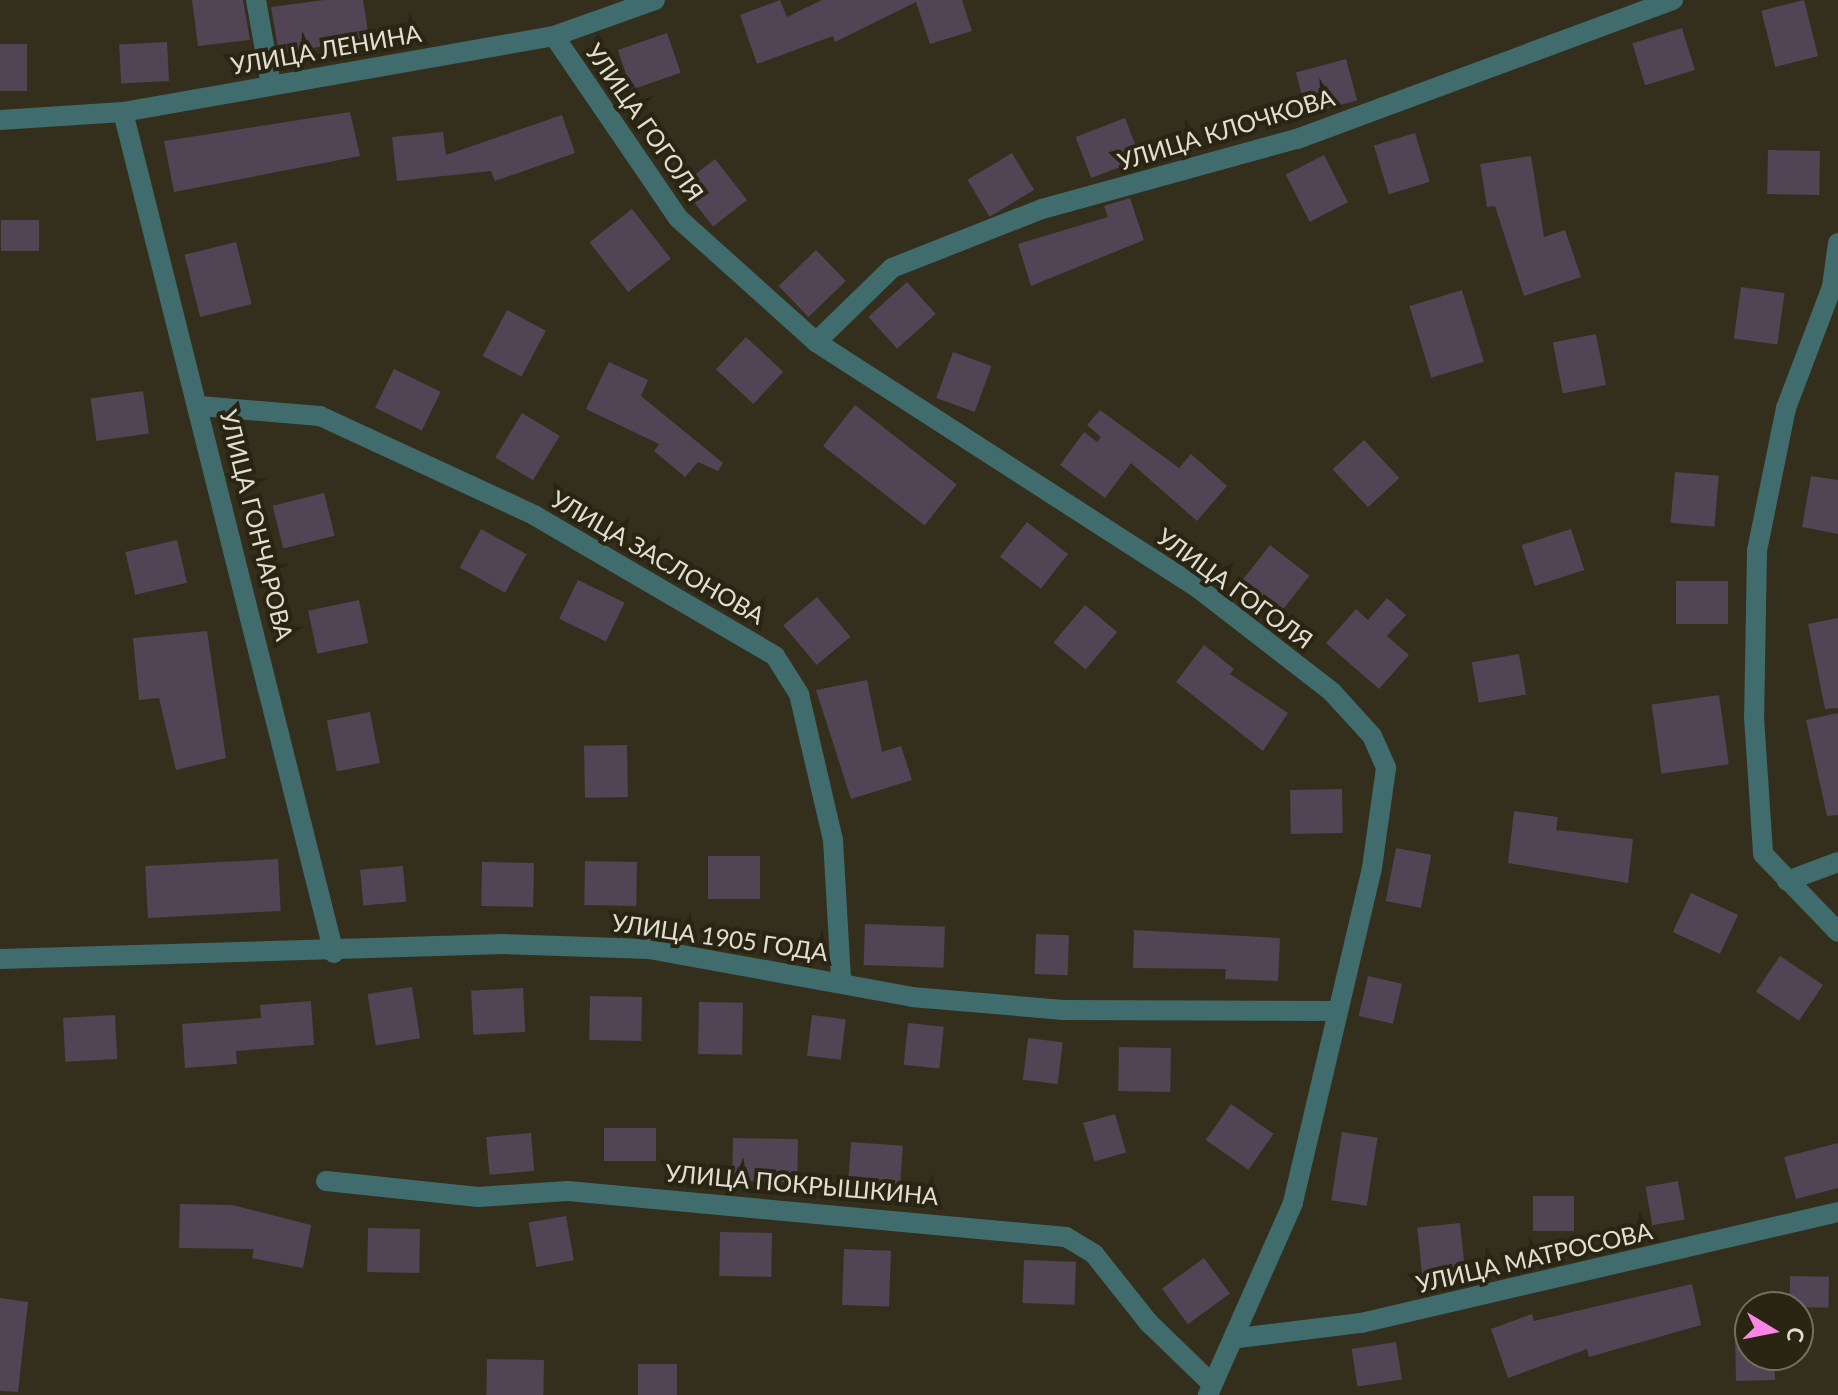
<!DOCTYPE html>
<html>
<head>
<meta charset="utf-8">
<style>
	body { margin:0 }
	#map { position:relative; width:1838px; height:1395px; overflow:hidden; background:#332f1c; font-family:Lato,sans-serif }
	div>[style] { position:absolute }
	.building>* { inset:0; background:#504455; transform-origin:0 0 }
	.minor>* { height:20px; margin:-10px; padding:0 10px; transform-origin:10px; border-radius:10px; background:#406c6e }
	span { translate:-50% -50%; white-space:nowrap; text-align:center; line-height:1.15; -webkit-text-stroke:8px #292512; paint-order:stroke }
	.street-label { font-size:24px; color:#e1dfd3 }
	.north { position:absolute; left:1734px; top:1291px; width:80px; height:80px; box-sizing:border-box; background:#292512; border:2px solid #736f5f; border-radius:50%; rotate:100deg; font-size:22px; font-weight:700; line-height:32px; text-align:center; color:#e1dfd3 }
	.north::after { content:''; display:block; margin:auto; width:28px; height:36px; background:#fc86e4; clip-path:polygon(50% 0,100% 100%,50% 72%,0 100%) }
</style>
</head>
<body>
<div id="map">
	<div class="building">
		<div style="clip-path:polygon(192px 0,243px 0,250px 40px,198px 46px)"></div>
		<div style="clip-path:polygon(324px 0,363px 0,369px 38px,279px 54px,271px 7px)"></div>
		<div style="clip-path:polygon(780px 0,787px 17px,822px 0,962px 0,972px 31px,930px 44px,916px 2px,835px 42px,833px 36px,757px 64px,740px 15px)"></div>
		<div style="left:1804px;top:0;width:58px;height:44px;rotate:76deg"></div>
		<div style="left:1682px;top:28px;width:44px;height:52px;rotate:73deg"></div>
		<div style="left:667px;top:33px;width:42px;height:52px;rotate:71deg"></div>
		<div style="left:167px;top:42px;width:39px;height:48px;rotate:87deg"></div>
		<div style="left:0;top:44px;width:27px;height:47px"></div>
		<div style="left:1346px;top:59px;width:43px;height:52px;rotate:75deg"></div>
		<div style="clip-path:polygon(350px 112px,360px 156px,174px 192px,164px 141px)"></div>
		<div style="clip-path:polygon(562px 115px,575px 153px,495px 181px,491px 171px,397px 181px,392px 137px,443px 132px,446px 155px)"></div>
		<div style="left:1125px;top:118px;width:44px;height:53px;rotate:69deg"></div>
		<div style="left:1415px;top:133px;width:51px;height:43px;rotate:73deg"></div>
		<div style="left:1768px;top:150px;width:52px;height:44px;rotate:1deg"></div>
		<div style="left:1012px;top:153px;width:43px;height:52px;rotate:59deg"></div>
		<div style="left:1324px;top:155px;width:53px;height:43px;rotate:63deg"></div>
		<div style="clip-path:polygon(1531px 156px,1544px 237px,1565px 230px,1581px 277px,1524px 296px,1495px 206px,1487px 207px,1480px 164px)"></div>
		<div style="left:715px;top:159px;width:52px;height:43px;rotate:52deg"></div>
		<div style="clip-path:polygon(1130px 198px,1144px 240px,1031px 286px,1018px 244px,1108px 217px,1104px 206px)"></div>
		<div style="left:632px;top:209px;width:63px;height:54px;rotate:52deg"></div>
		<div style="left:1px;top:220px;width:38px;height:31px"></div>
		<div style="left:236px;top:242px;width:64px;height:53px;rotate:76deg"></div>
		<div style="left:816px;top:250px;width:43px;height:52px;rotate:46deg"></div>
		<div style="left:907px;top:282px;width:43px;height:52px;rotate:48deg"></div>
		<div style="left:1741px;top:287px;width:44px;height:52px;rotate:8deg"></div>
		<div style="left:1462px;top:290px;width:75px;height:55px;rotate:73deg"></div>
		<div style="left:507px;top:310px;width:44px;height:52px;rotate:28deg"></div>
		<div style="left:1596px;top:334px;width:52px;height:44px;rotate:79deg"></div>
		<div style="left:746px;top:337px;width:51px;height:44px;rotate:43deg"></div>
		<div style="left:953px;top:352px;width:41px;height:49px;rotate:20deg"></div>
		<div style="clip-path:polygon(609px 362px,648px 380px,641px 396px,723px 463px,718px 471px,698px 462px,685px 477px,654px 451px,659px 444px,586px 409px)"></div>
		<div style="left:394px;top:369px;width:52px;height:43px;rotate:26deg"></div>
		<div style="left:143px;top:391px;width:43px;height:53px;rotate:82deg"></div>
		<div style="left:855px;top:405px;width:129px;height:52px;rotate:38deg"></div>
		<div style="clip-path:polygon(1100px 410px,1179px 468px,1191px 454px,1227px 486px,1197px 521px,1131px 463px,1105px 498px,1060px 465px,1084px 432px,1097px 442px,1101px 437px,1087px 425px)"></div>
		<div style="left:522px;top:413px;width:44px;height:52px;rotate:31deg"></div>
		<div style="left:1364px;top:440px;width:52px;height:43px;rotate:47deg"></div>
		<div style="left:1675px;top:472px;width:44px;height:51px;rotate:5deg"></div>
		<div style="clip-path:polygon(1811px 476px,1838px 480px,1838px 534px,1802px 527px)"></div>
		<div style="left:324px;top:493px;width:44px;height:53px;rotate:76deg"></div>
		<div style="left:1027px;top:522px;width:52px;height:44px;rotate:38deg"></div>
		<div style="left:481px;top:529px;width:52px;height:44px;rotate:29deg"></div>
		<div style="left:1571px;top:529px;width:43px;height:52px;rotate:72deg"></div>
		<div style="left:177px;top:540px;width:44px;height:53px;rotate:77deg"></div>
		<div style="left:1270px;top:545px;width:50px;height:48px;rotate:38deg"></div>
		<div style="left:578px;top:580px;width:52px;height:43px;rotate:26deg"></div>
		<div style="left:1676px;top:581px;width:52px;height:43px"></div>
		<div style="left:817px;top:597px;width:52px;height:44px;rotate:50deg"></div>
		<div style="clip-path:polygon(1387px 598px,1406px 615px,1387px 636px,1409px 655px,1379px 689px,1326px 643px,1356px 609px,1368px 620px)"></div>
		<div style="left:359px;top:600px;width:44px;height:52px;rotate:78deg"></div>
		<div style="left:1085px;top:605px;width:42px;height:49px;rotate:40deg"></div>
		<div style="clip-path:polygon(1838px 618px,1838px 708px,1825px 709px,1808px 624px)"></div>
		<div style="clip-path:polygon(207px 631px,226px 758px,176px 770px,159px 698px,139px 700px,133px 638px)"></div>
		<div style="clip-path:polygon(1204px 645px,1234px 669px,1230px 674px,1288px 713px,1263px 751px,1176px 682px)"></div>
		<div style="left:1519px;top:654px;width:41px;height:48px;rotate:80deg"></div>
		<div style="clip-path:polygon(867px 680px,882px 752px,901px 746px,912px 780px,851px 799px,816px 690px)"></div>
		<div style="left:1719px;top:695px;width:70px;height:68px;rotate:82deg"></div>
		<div style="left:370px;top:712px;width:52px;height:44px;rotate:79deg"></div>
		<div style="clip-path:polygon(1838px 713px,1838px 815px,1827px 816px,1806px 720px)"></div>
		<div style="left:627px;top:745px;width:52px;height:43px;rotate:89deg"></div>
		<div style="left:1342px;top:789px;width:44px;height:52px;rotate:89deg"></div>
		<div style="clip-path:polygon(1514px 811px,1558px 817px,1556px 830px,1633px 839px,1628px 883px,1508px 863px)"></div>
		<div style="left:1396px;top:848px;width:36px;height:54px;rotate:11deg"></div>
		<div style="left:708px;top:856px;width:52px;height:43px"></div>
		<div style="left:278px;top:859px;width:52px;height:133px;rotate:87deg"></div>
		<div style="left:585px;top:861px;width:52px;height:44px;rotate:1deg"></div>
		<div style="left:482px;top:862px;width:52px;height:44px;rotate:1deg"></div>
		<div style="left:403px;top:866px;width:36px;height:43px;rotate:85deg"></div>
		<div style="left:1691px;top:893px;width:52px;height:43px;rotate:25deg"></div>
		<div style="left:865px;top:924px;width:80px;height:41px;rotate:2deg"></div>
		<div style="clip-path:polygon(1134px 930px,1280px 938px,1278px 981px,1225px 979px,1226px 969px,1133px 968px)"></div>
		<div style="left:1036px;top:934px;width:33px;height:40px;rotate:2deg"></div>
		<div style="left:1780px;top:956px;width:52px;height:43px;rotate:34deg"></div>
		<div style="left:1368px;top:976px;width:35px;height:41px;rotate:13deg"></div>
		<div style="left:412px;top:987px;width:52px;height:45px;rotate:81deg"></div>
		<div style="left:523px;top:988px;width:44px;height:52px;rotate:87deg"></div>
		<div style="left:590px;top:996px;width:52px;height:44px;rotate:1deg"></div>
		<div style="clip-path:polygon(311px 1001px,314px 1045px,236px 1051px,237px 1064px,185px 1068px,182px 1024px,261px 1018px,260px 1005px)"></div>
		<div style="left:699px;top:1002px;width:44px;height:52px;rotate:1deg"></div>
		<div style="left:115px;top:1015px;width:44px;height:52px;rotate:87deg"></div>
		<div style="left:812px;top:1015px;width:34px;height:41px;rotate:7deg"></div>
		<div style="left:908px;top:1023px;width:36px;height:42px;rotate:6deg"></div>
		<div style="left:1028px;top:1038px;width:35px;height:42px;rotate:7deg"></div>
		<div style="left:1119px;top:1047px;width:52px;height:44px;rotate:1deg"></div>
		<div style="left:1231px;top:1104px;width:52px;height:44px;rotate:35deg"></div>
		<div style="left:1115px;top:1114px;width:40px;height:33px;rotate:74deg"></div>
		<div style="left:656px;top:1128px;width:33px;height:52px;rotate:90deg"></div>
		<div style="left:1342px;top:1132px;width:36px;height:69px;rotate:9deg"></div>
		<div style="left:531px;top:1133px;width:38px;height:45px;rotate:85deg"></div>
		<div style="left:733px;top:1138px;width:65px;height:43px;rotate:1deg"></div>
		<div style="left:851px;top:1142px;width:52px;height:44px;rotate:4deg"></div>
		<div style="clip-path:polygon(1838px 1143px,1838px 1188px,1796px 1199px,1784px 1157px)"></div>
		<div style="left:1678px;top:1181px;width:39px;height:33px;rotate:80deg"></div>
		<div style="left:1533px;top:1196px;width:41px;height:35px"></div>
		<div style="clip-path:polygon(180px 1204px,232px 1205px,311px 1225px,303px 1268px,252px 1258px,254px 1249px,179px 1248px)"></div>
		<div style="left:566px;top:1216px;width:45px;height:38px;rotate:80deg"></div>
		<div style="left:1460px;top:1223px;width:51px;height:43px;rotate:84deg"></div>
		<div style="left:368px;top:1228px;width:52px;height:44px;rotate:1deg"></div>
		<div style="left:720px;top:1232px;width:52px;height:44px;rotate:1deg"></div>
		<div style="left:844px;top:1249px;width:47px;height:56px;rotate:2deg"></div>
		<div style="left:1204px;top:1258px;width:44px;height:52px;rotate:54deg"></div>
		<div style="left:1024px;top:1260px;width:52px;height:43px;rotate:2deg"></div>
		<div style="left:1790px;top:1276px;width:39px;height:31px;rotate:1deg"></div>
		<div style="clip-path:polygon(1692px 1284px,1701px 1325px,1589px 1357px,1587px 1349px,1508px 1378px,1491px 1329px,1532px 1314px,1534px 1321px)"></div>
		<div style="clip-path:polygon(0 1298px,28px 1302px,18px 1392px,0 1391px)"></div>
		<div style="clip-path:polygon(1735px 1334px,1750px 1334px,1750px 1355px,1774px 1355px,1775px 1380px,1736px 1381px)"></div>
		<div style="left:1396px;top:1342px;width:38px;height:45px;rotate:81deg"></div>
		<div style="left:487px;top:1359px;width:57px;height:36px;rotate:1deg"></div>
		<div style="left:638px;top:1364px;width:39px;height:31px"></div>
	</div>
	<div class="minor">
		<div style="left:256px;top:0;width:85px;rotate:79.9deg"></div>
		<div style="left:554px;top:36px;width:220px;rotate:55.7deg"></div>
		<div style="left:678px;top:218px;width:186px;rotate:41.9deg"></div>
		<div style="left:816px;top:342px;width:454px;rotate:32.8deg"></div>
		<div style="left:1198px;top:588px;width:170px;rotate:37.8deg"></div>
		<div style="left:1332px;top:692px;width:59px;rotate:47.7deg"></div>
		<div style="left:1372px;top:736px;width:35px;rotate:66deg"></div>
		<div style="left:1386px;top:768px;width:101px;rotate:98deg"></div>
		<div style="left:1372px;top:868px;width:344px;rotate:103.3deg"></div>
		<div style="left:1293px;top:1203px;width:210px;rotate:113.9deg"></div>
		<div style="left:123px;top:112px;width:867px;rotate:75.92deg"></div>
		<div style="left:0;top:120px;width:123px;rotate:-3.7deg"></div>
		<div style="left:123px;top:112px;width:438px;rotate:-10deg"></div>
		<div style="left:554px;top:36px;width:107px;rotate:-19.6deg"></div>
		<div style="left:1838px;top:243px;width:44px;rotate:97.8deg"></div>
		<div style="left:1832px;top:287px;width:129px;rotate:110.8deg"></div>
		<div style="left:1786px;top:408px;width:146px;rotate:101.5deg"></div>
		<div style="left:1757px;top:551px;width:166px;rotate:91deg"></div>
		<div style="left:1754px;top:717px;width:137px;rotate:86.2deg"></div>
		<div style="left:1763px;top:854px;width:108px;rotate:46.1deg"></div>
		<div style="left:816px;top:342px;width:106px;rotate:-44.2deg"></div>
		<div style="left:892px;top:268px;width:161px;rotate:-21.5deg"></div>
		<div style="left:1042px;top:209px;width:264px;rotate:-15.4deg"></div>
		<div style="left:1297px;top:139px;width:401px;rotate:-20.3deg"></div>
		<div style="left:200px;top:406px;width:120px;rotate:4.8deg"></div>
		<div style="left:320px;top:416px;width:236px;rotate:24.8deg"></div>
		<div style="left:534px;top:515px;width:279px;rotate:30.3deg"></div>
		<div style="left:775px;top:656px;width:45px;rotate:57.7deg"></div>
		<div style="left:799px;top:694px;width:150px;rotate:76.9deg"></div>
		<div style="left:833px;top:840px;width:140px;rotate:86.7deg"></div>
		<div style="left:1787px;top:881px;width:54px;rotate:-20.4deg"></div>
		<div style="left:0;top:959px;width:504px;rotate:-1.7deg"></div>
		<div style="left:504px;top:944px;width:145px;rotate:2deg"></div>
		<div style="left:649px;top:949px;width:267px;rotate:10.3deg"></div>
		<div style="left:912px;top:997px;width:152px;rotate:4.9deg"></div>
		<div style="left:1063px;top:1010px;width:272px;rotate:0.2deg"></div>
		<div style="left:326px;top:1181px;width:153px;rotate:6deg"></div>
		<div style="left:478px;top:1197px;width:90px;rotate:-3.8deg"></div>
		<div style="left:568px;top:1191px;width:500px;rotate:5.28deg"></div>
		<div style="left:1066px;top:1237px;width:33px;rotate:31deg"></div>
		<div style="left:1094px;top:1254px;width:87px;rotate:51.5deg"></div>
		<div style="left:1148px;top:1322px;width:89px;rotate:44.1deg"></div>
		<div style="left:1238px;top:1338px;width:124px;rotate:-7deg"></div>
		<div style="left:1361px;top:1323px;width:490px;rotate:-13.1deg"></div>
	</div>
	<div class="street-label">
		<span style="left:326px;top:49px;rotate:-10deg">УЛИЦА ЛЕНИНА</span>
		<span style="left:645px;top:122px;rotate:55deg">УЛИЦА ГОГОЛЯ</span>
		<span style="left:1226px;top:129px;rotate:-17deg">УЛИЦА КЛОЧКОВА</span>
		<span style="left:257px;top:525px;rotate:76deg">УЛИЦА ГОНЧАРОВА</span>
		<span style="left:658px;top:557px;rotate:30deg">УЛИЦА ЗАСЛОНОВА</span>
		<span style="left:1235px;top:588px;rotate:36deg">УЛИЦА ГОГОЛЯ</span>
		<span style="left:720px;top:937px;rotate:8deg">УЛИЦА 1905 ГОДА</span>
		<span style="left:802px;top:1184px;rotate:5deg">УЛИЦА ПОКРЫШКИНА</span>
		<span style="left:1534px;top:1257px;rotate:-13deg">УЛИЦА МАТРОСОВА</span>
	</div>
	<div class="north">С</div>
</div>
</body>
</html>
